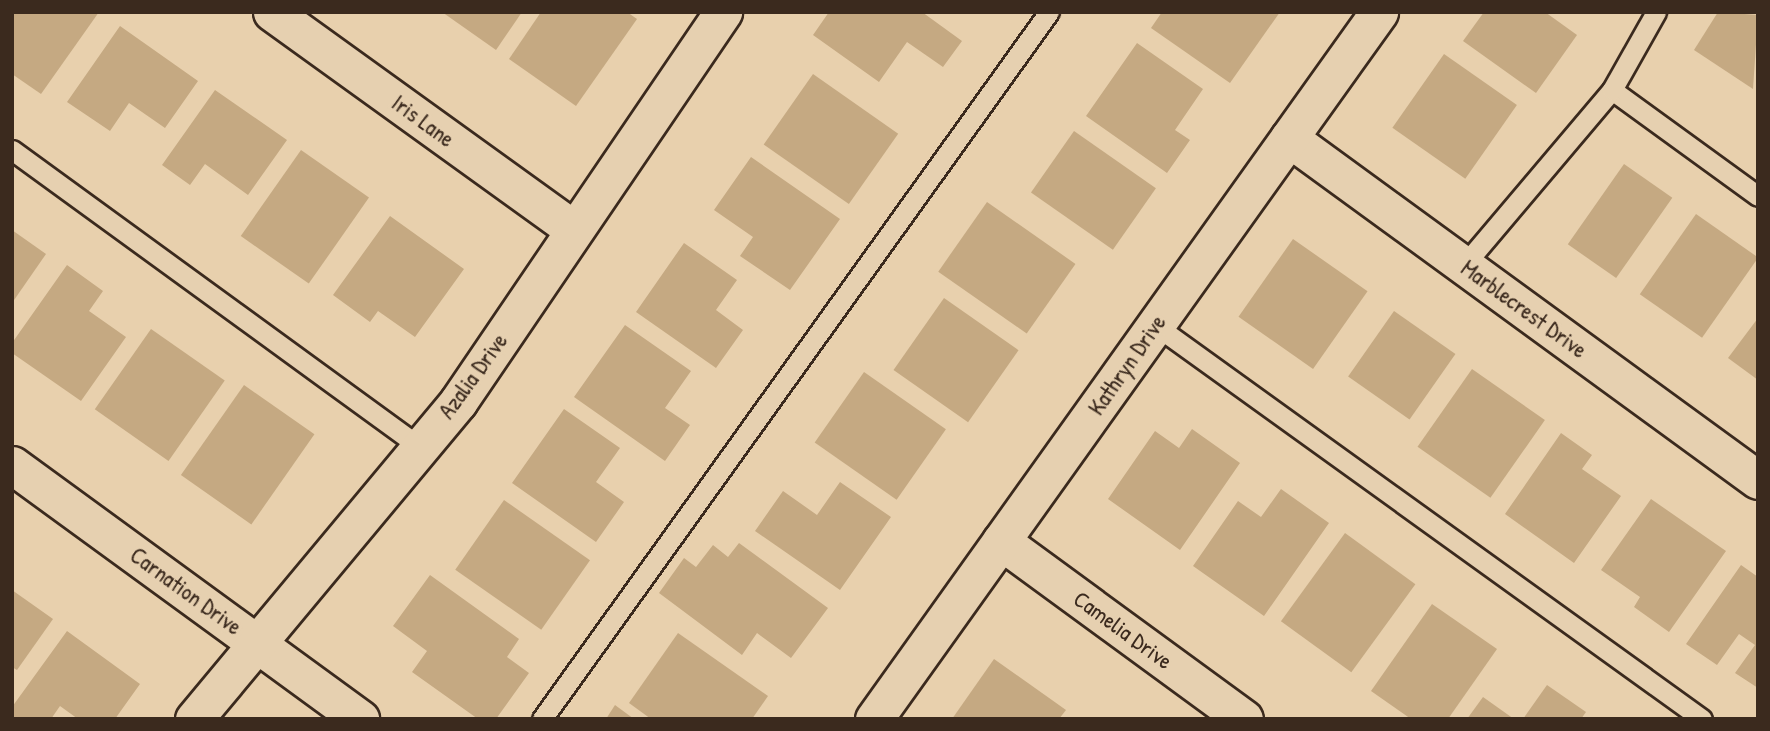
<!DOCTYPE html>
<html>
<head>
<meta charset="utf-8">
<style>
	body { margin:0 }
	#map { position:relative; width:1770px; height:731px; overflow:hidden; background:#e8d0ad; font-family:"Patrick Hand",sans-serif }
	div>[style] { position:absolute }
	.building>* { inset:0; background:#c5a982; transform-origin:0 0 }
	.roads { filter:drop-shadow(2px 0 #3b2a1e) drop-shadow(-2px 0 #3b2a1e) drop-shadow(0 2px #3b2a1e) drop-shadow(0 -2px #3b2a1e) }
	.service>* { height:19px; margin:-9.5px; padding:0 9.5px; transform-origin:9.5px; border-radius:9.5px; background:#e6d0b0 }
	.minor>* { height:37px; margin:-18.5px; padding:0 18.5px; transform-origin:18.5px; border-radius:18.5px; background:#e6d0b0 }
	span { translate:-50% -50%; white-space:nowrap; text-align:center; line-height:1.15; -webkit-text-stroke:6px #e6d0b0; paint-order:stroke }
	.street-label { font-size:23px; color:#3b2a1e }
	.frame { position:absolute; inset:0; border:14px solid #3b2a1e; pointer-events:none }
</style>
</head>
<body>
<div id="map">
	<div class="building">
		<div style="clip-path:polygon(12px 12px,99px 12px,41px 94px,12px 74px)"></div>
		<div style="clip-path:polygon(442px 12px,522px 12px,496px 50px)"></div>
		<div style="clip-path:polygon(541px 12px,627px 12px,637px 19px,576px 106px,509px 59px)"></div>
		<div style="clip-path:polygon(829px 12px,922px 12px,962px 41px,943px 67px,907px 42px,879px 82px,813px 35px)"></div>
		<div style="clip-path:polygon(1162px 12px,1280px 12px,1230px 83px,1151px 28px)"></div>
		<div style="clip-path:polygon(1484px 12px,1545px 12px,1577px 35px,1536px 93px,1463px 41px)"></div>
		<div style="clip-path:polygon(1718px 12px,1758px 15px,1753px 89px,1694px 50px)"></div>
		<div style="clip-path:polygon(120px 26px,198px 81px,165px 128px,129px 103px,110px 131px,67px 102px)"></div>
		<div style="clip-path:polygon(1137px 43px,1203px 89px,1175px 130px,1190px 140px,1167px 173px,1086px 116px)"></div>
		<div style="left:1444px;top:54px;width:89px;height:90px;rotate:35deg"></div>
		<div style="left:813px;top:74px;width:104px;height:86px;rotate:35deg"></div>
		<div style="clip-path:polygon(215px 90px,287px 140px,248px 195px,205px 164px,190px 185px,162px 165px)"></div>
		<div style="left:1074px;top:131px;width:100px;height:75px;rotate:35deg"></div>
		<div style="left:301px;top:150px;width:83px;height:105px;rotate:35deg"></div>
		<div style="clip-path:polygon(751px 157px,840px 219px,790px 290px,740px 256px,753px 237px,714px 210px)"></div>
		<div style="left:1624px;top:164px;width:59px;height:98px;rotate:35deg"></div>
		<div style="left:987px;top:202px;width:108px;height:85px;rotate:35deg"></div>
		<div style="left:1696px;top:214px;width:76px;height:98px;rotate:35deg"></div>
		<div style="clip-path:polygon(390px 216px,464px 269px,415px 337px,378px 311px,370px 322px,333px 295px)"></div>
		<div style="clip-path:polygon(12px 230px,46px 254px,12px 303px)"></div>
		<div style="left:1293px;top:239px;width:91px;height:95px;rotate:35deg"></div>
		<div style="clip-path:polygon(684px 243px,737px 280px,716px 310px,743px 330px,716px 368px,636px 312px)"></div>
		<div style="clip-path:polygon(67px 265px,103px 291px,89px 311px,126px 337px,81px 401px,12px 353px,12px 343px)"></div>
		<div style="left:944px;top:298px;width:91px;height:88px;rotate:35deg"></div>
		<div style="left:1394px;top:311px;width:75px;height:80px;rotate:35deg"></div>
		<div style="clip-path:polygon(1758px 318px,1758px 380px,1728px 358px)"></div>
		<div style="clip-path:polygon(625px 325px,691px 371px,665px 408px,690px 425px,665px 461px,574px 397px)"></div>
		<div style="left:151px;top:329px;width:90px;height:98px;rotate:35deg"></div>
		<div style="left:1472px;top:369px;width:89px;height:95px;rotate:35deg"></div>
		<div style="left:864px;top:372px;width:100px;height:86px;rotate:35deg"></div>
		<div style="left:244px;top:385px;width:86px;height:110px;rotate:35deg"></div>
		<div style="clip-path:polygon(564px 409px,620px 448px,596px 482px,624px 502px,596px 542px,512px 483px)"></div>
		<div style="clip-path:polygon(1192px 429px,1240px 463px,1180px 550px,1108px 499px,1155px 431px,1179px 448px)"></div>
		<div style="clip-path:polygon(1561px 433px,1592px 455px,1582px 469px,1621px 496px,1574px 563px,1505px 514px)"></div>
		<div style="clip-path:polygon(840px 482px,891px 517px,840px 590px,755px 531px,783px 491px,817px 515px)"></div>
		<div style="clip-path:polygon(1281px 489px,1329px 523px,1264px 616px,1193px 566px,1238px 501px,1261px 517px)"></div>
		<div style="clip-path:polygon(1651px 499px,1726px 551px,1669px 632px,1634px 607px,1640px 597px,1601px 570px)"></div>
		<div style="left:504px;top:500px;width:105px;height:85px;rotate:35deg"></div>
		<div style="left:1345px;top:533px;width:87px;height:109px;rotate:36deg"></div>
		<div style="clip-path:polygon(739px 543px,828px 608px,791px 658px,757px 633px,742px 655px,659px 593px,684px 558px,696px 567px,713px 545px,728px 557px)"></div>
		<div style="clip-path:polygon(1741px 565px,1758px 577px,1758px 688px,1735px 673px,1755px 645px,1739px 634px,1717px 665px,1686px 644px)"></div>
		<div style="clip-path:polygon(430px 575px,519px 639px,507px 657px,529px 673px,496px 719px,478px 719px,412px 672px,427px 651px,393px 626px)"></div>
		<div style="clip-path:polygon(12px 590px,53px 619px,17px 670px,12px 667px)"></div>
		<div style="clip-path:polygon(1432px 604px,1497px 649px,1448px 719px,1411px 719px,1371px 691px)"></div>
		<div style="clip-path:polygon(67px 631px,140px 684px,115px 719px,78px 719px,60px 706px,51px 719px,12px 719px,12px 707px)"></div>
		<div style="clip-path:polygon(678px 633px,768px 696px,752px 719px,651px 719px,629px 703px)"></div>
		<div style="clip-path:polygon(994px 659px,1066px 710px,1059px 719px,952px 719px)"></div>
		<div style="clip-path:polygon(1547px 685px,1586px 712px,1581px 719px,1523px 719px)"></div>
		<div style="clip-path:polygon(1483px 697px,1514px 719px,1467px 719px)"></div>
		<div style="clip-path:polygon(615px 705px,634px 719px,606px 719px)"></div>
	</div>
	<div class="roads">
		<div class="service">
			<div style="left:1612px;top:90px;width:180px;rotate:36deg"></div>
			<div style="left:12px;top:150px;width:505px;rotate:36.05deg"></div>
			<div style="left:1464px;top:265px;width:229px;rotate:-49.8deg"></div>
			<div style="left:1612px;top:90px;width:90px;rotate:-60.6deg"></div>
			<div style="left:1155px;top:325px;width:674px;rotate:35.76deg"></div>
			<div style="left:542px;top:719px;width:870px;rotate:-54.36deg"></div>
		</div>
		<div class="minor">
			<div style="left:272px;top:12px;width:372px;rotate:35.8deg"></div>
			<div style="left:1289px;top:138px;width:580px;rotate:36.1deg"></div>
			<div style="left:12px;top:465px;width:431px;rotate:36.1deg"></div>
			<div style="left:1001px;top:541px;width:301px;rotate:36.2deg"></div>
			<div style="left:194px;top:719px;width:413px;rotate:-50.2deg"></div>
			<div style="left:458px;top:402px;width:472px;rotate:-55.8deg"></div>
			<div style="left:874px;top:719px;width:869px;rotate:-54.46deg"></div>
		</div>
	</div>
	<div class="street-label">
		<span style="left:423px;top:121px;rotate:36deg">Iris Lane</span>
		<span style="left:1524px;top:309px;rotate:36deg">Marblecrest Drive</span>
		<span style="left:1127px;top:365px;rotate:-55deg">Kathryn Drive</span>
		<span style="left:473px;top:376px;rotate:-54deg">Azalia Drive</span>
		<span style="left:186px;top:591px;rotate:36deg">Carnation Drive</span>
		<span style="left:1123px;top:630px;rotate:36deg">Camelia Drive</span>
	</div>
	<div class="frame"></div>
</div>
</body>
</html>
